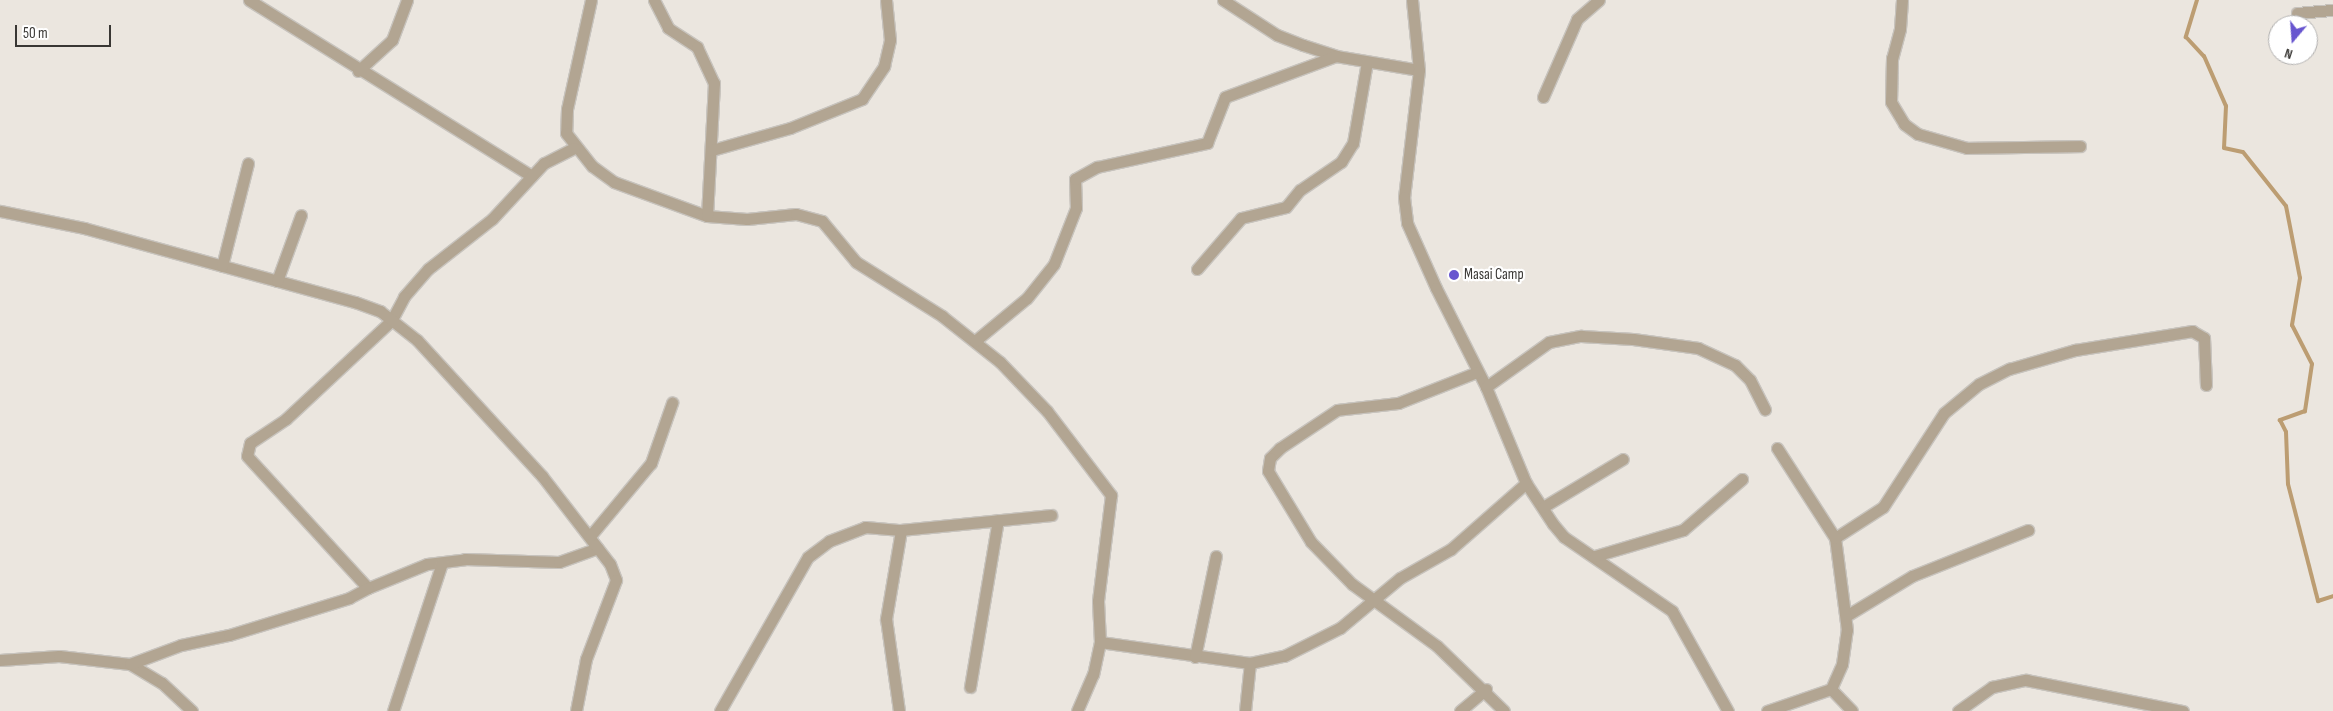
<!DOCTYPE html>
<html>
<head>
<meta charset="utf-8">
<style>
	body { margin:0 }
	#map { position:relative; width:2333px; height:711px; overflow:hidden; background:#ebe6df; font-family:"Sofia Sans Condensed",sans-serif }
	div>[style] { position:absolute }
	.stream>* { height:4px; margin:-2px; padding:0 2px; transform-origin:2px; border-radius:2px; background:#bc9d72 }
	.roads { filter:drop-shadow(1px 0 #c7c3bd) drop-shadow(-1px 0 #c7c3bd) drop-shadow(0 1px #c7c3bd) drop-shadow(0 -1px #c7c3bd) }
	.street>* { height:11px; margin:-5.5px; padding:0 5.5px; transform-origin:5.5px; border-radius:5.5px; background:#b2a592 }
	.dots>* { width:14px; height:14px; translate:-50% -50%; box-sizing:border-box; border:2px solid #fff; border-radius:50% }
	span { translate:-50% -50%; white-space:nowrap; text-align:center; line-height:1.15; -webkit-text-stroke:4.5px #fff; paint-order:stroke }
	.poi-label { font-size:15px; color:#393734 }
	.left { translate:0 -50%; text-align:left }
	.north { position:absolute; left:2268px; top:15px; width:50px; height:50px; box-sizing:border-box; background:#fff; border:1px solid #b0afae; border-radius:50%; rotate:198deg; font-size:14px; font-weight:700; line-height:20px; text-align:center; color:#393734 }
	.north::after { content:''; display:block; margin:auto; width:18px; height:22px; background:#6755cf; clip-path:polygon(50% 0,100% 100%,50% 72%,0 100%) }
	.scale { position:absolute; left:15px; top:25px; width:96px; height:22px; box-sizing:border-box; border:2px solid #393734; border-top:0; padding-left:6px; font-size:15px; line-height:18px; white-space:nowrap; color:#393734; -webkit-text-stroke:4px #fff; paint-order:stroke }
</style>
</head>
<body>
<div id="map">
	<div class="stream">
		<div style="left:2197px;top:0;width:39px;rotate:107deg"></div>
		<div style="left:2186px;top:37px;width:26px;rotate:47deg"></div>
		<div style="left:2204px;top:56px;width:55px;rotate:66.3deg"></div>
		<div style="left:2226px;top:106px;width:42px;rotate:92.7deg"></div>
		<div style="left:2224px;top:148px;width:19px;rotate:12deg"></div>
		<div style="left:2243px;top:152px;width:69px;rotate:51.5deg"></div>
		<div style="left:2286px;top:206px;width:73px;rotate:79deg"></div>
		<div style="left:2300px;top:278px;width:48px;rotate:99.7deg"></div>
		<div style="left:2292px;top:325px;width:44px;rotate:62.9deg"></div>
		<div style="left:2312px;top:364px;width:48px;rotate:98.5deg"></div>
		<div style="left:2305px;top:411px;width:27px;rotate:160deg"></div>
		<div style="left:2280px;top:420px;width:13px;rotate:63deg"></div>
		<div style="left:2286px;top:432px;width:52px;rotate:87.8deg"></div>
		<div style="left:2288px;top:484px;width:121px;rotate:75.6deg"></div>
		<div style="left:2318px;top:601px;width:16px;rotate:-18deg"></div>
	</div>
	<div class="roads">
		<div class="street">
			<div style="left:249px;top:0;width:333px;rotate:31.9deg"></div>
			<div style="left:591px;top:0;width:112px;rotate:102.4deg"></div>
			<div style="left:567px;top:109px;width:24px;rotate:92deg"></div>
			<div style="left:566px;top:133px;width:42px;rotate:51.8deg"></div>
			<div style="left:592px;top:166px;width:27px;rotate:36deg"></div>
			<div style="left:614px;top:182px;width:99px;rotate:20.1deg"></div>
			<div style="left:707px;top:216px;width:40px;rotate:4.3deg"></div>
			<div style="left:747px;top:219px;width:49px;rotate:-5.8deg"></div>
			<div style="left:796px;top:214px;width:27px;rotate:15deg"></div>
			<div style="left:822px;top:221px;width:53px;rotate:50.3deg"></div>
			<div style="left:856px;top:262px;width:102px;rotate:32.1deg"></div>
			<div style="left:942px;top:316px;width:74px;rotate:38.4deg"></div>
			<div style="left:1000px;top:362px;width:68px;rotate:46.2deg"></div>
			<div style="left:1047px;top:411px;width:106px;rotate:52.7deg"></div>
			<div style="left:1111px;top:495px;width:107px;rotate:97deg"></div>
			<div style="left:1098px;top:601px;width:41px;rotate:87.2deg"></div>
			<div style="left:1100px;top:642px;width:33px;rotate:102deg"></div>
			<div style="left:1093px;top:674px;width:40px;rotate:113.4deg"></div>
			<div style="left:654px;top:0;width:31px;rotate:63deg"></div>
			<div style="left:668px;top:28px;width:35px;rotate:33deg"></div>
			<div style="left:697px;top:47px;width:40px;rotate:65deg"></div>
			<div style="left:714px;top:83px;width:133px;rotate:93deg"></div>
			<div style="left:1223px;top:0;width:64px;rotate:32.9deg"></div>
			<div style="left:1277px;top:35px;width:28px;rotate:21deg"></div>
			<div style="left:1303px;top:45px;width:35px;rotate:18deg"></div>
			<div style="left:1336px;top:56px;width:84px;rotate:9.6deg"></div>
			<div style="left:1412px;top:0;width:70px;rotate:84.3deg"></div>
			<div style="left:1419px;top:70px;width:128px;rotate:96.7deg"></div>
			<div style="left:1404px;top:197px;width:26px;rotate:83deg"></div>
			<div style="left:1407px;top:223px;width:71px;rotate:66deg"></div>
			<div style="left:1436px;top:288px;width:111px;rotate:63.2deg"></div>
			<div style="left:1486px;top:387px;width:104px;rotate:67.4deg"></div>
			<div style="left:1526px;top:483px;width:49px;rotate:56.6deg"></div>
			<div style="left:1553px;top:524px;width:17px;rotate:50deg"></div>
			<div style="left:1564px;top:537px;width:131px;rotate:34.4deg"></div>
			<div style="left:1672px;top:611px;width:115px;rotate:60.8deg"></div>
			<div style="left:1902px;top:0;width:29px;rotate:94deg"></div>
			<div style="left:1900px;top:29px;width:30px;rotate:105deg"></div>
			<div style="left:1892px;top:58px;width:44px;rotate:91.3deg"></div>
			<div style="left:1891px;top:102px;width:26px;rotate:59deg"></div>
			<div style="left:1904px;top:124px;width:17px;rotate:36deg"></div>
			<div style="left:1918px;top:134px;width:51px;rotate:15.9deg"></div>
			<div style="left:1967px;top:148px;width:113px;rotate:-1deg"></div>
			<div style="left:2297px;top:13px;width:36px;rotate:-5deg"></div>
			<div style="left:358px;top:71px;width:46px;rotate:-42.4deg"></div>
			<div style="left:392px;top:40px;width:43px;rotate:-69.4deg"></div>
			<div style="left:1543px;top:97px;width:85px;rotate:-66.4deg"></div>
			<div style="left:1577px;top:19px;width:29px;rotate:-41deg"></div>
			<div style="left:574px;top:148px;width:34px;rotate:153deg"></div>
			<div style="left:544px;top:163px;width:76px;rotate:132.9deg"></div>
			<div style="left:492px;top:219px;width:81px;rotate:142deg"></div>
			<div style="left:428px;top:269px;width:37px;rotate:131deg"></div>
			<div style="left:404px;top:297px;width:26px;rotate:118deg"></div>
			<div style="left:392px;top:320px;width:145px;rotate:137deg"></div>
			<div style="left:286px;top:419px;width:43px;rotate:146.3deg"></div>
			<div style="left:250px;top:443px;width:13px;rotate:103deg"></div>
			<div style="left:247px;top:456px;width:179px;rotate:47.5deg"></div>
			<div style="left:368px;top:588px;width:64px;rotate:-22.1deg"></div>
			<div style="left:427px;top:564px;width:38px;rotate:-7deg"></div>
			<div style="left:465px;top:559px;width:94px;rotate:1.8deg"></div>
			<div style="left:559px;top:562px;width:41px;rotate:-19.7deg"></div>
			<div style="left:712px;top:150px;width:81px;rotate:-15.8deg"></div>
			<div style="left:790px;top:128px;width:78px;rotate:-21.9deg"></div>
			<div style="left:862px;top:99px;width:40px;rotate:-56deg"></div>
			<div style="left:884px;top:66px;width:27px;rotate:-77deg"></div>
			<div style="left:890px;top:40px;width:40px;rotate:-95.7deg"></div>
			<div style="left:0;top:211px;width:86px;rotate:11.4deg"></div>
			<div style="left:84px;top:228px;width:281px;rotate:15.3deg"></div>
			<div style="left:355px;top:302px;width:27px;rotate:20deg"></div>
			<div style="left:380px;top:311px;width:47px;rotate:38.1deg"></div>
			<div style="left:417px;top:340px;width:185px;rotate:47.4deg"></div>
			<div style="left:542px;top:476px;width:111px;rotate:52.3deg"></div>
			<div style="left:610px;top:564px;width:17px;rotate:69deg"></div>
			<div style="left:616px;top:580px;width:85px;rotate:110.8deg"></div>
			<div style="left:586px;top:659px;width:53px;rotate:100.9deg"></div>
			<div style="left:222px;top:266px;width:106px;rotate:-75.8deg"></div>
			<div style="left:1197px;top:269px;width:67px;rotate:-49.2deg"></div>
			<div style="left:1241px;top:218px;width:46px;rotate:-13.7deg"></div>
			<div style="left:1286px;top:207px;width:22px;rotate:-51deg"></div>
			<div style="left:1300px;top:190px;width:50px;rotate:-34.3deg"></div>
			<div style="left:1341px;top:162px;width:22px;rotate:-58deg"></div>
			<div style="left:1353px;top:143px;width:82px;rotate:-80.2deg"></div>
			<div style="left:277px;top:281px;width:70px;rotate:-70deg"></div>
			<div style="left:975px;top:341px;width:67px;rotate:-39.6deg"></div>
			<div style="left:1027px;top:298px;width:43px;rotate:-51.5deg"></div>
			<div style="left:1054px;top:264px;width:60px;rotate:-68.6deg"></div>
			<div style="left:1076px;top:208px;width:29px;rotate:-92deg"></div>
			<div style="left:1075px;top:179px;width:25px;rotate:-29deg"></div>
			<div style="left:1097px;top:167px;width:113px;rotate:-12.3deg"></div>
			<div style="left:1207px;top:143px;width:49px;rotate:-68.6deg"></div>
			<div style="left:1225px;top:97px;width:118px;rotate:-20.3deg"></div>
			<div style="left:1477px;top:372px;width:85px;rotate:158.6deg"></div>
			<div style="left:1398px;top:403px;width:61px;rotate:173.5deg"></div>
			<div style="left:1337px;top:410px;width:69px;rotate:146.3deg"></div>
			<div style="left:1280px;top:448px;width:14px;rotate:135deg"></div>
			<div style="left:1270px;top:458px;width:13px;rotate:99deg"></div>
			<div style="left:1268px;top:471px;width:83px;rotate:58.8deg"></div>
			<div style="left:1311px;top:542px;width:59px;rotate:45.7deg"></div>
			<div style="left:1352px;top:584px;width:105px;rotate:36.1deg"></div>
			<div style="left:1437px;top:646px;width:93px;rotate:44.1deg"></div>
			<div style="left:1486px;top:387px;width:77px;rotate:-35.5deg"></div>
			<div style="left:1549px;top:342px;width:33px;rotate:-11deg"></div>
			<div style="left:1581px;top:336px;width:52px;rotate:3.3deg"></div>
			<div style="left:1633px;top:339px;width:66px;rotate:7.9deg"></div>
			<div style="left:1698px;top:348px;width:41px;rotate:24.7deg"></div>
			<div style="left:1735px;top:365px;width:21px;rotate:45deg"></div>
			<div style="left:1750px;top:380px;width:33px;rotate:63deg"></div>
			<div style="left:1543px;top:507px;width:93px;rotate:-31deg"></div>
			<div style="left:591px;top:535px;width:94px;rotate:-50.2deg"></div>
			<div style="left:651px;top:463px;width:64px;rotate:-70.7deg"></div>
			<div style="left:1835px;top:538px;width:57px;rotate:-32.9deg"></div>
			<div style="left:1883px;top:507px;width:112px;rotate:-57deg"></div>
			<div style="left:1944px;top:413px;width:45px;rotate:-39.6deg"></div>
			<div style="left:1979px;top:384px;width:34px;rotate:-27deg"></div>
			<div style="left:2009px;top:369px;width:69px;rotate:-16.1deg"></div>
			<div style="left:2075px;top:350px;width:119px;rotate:-9.2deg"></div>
			<div style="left:2192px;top:331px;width:14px;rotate:30deg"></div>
			<div style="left:2204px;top:338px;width:47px;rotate:87.6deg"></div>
			<div style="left:1595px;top:556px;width:92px;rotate:-16.5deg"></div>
			<div style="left:1683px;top:530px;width:78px;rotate:-40.8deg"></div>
			<div style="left:1846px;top:616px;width:77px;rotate:-31.2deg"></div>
			<div style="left:1912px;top:576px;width:125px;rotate:-21.6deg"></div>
			<div style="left:1100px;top:642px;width:151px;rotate:8deg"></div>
			<div style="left:1250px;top:663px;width:35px;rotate:-12deg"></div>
			<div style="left:1284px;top:656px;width:63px;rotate:-26.6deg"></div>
			<div style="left:1340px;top:628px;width:78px;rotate:-39.8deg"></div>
			<div style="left:1400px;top:578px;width:59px;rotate:-29.6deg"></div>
			<div style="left:1451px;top:549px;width:100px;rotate:-41.3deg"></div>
			<div style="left:1195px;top:657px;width:103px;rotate:-78.3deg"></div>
			<div style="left:0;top:660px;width:59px;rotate:-3.9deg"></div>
			<div style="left:59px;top:656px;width:71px;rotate:6.4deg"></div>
			<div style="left:130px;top:664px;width:37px;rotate:31deg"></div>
			<div style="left:162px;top:683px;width:41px;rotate:43deg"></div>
			<div style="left:130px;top:664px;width:54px;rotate:-20.4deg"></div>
			<div style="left:181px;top:645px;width:49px;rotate:-11.8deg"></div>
			<div style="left:229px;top:635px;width:126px;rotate:-17.1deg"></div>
			<div style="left:349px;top:598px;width:21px;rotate:-28deg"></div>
			<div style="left:970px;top:687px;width:169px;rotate:-80.5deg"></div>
			<div style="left:1831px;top:689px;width:30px;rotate:46deg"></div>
			<div style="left:393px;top:711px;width:156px;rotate:-71.7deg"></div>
			<div style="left:720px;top:711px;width:177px;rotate:-60.3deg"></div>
			<div style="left:808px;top:557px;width:26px;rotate:-37deg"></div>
			<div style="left:829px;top:541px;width:39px;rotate:-21deg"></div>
			<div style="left:865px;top:527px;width:36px;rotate:5deg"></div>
			<div style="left:901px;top:530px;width:151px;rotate:-5.7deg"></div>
			<div style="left:899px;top:711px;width:93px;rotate:-98deg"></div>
			<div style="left:886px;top:619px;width:90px;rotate:-80.4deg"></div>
			<div style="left:1245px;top:711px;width:48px;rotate:-84.1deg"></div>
			<div style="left:1460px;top:711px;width:34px;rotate:-40deg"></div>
			<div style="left:1767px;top:711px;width:68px;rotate:-19deg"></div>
			<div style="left:1831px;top:689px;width:27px;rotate:-66deg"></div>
			<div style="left:1842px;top:664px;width:34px;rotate:-82deg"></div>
			<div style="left:1847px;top:630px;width:93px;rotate:-97.4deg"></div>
			<div style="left:1835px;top:538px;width:107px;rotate:-122.8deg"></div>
			<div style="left:1958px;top:711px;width:42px;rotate:-35.2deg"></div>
			<div style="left:1992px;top:687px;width:35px;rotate:-12deg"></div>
			<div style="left:2026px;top:680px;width:160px;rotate:11.2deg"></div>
		</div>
	</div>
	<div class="dots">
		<div style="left:1454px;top:275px;background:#6755cf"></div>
	</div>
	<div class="poi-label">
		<span class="left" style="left:1464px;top:275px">Masai Camp</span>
	</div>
	<div class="north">N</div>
	<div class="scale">50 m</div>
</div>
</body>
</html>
